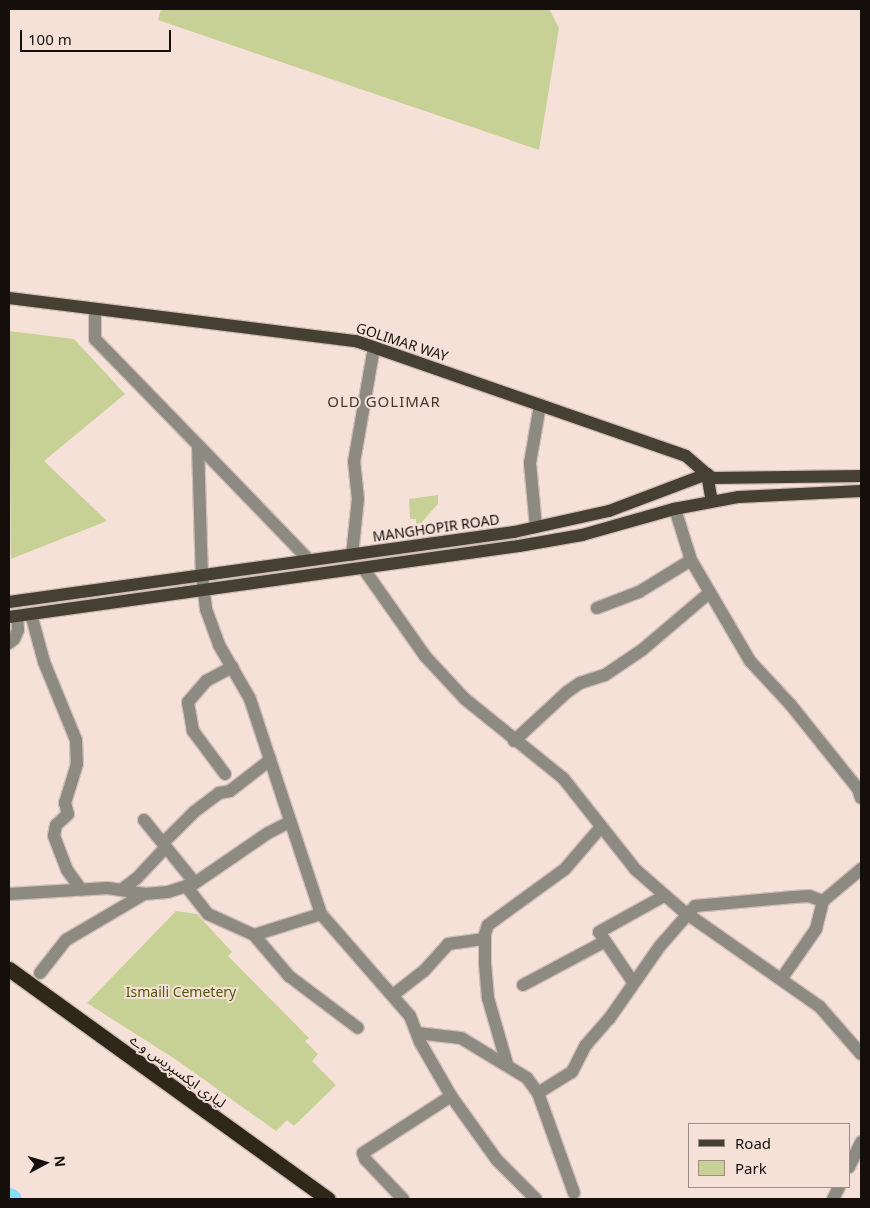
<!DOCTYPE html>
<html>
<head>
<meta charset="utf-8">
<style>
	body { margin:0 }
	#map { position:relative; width:870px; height:1208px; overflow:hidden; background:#f5e1d8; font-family:"Noto Sans","Noto Sans Arabic",sans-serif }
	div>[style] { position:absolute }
	.green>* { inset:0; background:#c7d196 }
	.river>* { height:19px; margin:-9.5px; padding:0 9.5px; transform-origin:9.5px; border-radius:9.5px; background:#84def6 }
	.roads { filter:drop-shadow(1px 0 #d1bfb7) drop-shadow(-1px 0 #d1bfb7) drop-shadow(0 1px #d1bfb7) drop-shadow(0 -1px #d1bfb7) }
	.minor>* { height:12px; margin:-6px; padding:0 6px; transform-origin:6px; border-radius:6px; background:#8d8a82 }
	.major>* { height:12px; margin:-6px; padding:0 6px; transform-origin:6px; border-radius:6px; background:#464034 }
	.highway>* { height:15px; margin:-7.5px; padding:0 7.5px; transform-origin:7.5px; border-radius:7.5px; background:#2e271a }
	span { translate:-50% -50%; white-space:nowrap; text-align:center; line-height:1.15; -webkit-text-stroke:4px #f5e1d8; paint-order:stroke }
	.street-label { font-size:14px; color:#150f0c }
	.park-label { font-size:14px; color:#515a08 }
	.neighbourhood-label { font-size:15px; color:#45362f; letter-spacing:1px }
	.frame { position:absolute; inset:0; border:10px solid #150f0c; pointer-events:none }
	.legend { position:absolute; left:688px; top:1123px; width:162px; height:65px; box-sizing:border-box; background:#f5e1d8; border:1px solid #9b8d86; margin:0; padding:6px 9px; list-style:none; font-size:15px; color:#150f0c }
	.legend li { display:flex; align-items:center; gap:10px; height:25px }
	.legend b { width:25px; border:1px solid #9b8d86 }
	.north { position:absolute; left:20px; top:1138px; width:50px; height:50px; -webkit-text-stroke:4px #f5e1d8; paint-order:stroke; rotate:84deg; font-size:14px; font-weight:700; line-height:20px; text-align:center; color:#150f0c }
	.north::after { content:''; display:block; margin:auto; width:18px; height:22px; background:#150f0c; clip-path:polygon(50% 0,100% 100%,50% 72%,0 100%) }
	.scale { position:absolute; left:20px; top:30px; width:151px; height:22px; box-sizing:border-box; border:2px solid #150f0c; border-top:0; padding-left:6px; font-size:15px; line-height:18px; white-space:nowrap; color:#150f0c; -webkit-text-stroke:4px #f5e1d8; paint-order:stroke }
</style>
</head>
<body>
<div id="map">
	<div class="green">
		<div style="clip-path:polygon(161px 9px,549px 9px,559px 28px,539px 150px,158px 20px)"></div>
		<div style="clip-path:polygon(9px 331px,74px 339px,125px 394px,44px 461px,107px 521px,11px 559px)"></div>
		<div style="clip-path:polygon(438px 495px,438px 504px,421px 523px,416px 524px,416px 519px,410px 519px,409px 499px)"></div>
		<div style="clip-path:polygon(176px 911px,197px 914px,232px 952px,228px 956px,309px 1038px,305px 1041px,318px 1054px,312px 1061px,336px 1085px,294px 1126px,287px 1120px,276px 1131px,178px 1061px,87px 1003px)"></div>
	</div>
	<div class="river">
		<div style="left:9px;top:1197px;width:4px;rotate:34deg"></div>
	</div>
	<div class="roads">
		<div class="minor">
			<div style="left:95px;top:311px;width:28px;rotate:90deg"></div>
			<div style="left:95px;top:339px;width:148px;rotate:45.8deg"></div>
			<div style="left:198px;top:445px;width:131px;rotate:88.3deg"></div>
			<div style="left:202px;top:576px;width:33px;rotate:83deg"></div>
			<div style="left:206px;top:609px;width:38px;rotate:70deg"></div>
			<div style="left:219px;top:645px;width:62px;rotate:60.1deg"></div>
			<div style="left:250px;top:699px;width:226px;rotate:71.7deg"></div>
			<div style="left:321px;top:914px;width:135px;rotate:48.9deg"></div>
			<div style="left:410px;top:1016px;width:28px;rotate:69deg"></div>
			<div style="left:420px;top:1042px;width:62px;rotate:60.1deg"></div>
			<div style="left:451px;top:1096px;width:79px;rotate:54.3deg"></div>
			<div style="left:497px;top:1160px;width:55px;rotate:45deg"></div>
			<div style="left:198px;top:445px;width:160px;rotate:46deg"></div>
			<div style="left:675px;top:509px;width:53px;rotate:72.6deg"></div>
			<div style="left:691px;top:560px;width:117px;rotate:59.7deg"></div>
			<div style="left:750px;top:661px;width:59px;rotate:47.1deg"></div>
			<div style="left:790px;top:704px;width:109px;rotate:51.3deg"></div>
			<div style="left:858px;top:789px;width:9px;rotate:72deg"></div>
			<div style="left:536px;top:527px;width:64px;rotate:-95.4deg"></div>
			<div style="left:530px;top:463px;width:59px;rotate:-80.2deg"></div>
			<div style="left:352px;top:555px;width:56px;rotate:-83.9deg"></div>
			<div style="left:358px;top:499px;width:37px;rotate:-96deg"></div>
			<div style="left:354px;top:462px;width:117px;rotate:-80.1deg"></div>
			<div style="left:363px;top:568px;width:108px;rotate:54.8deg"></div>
			<div style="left:425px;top:656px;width:59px;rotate:47.1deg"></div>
			<div style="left:465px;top:699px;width:126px;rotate:38.9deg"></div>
			<div style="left:563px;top:778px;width:117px;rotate:51.6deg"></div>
			<div style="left:636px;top:870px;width:62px;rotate:41.1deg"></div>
			<div style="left:683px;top:911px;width:167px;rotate:35deg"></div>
			<div style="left:820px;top:1007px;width:62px;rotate:48.9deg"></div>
			<div style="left:597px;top:608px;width:45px;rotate:-20.9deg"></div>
			<div style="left:639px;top:592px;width:61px;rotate:-31.6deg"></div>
			<div style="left:31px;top:614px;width:50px;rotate:74.8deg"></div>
			<div style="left:44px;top:662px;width:84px;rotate:67.7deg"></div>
			<div style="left:76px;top:740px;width:24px;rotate:88deg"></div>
			<div style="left:77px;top:764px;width:41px;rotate:107.1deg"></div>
			<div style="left:65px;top:803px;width:11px;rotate:75deg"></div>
			<div style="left:68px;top:814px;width:16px;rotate:137deg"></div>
			<div style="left:56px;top:825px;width:11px;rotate:100deg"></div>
			<div style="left:54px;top:836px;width:36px;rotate:69deg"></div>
			<div style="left:67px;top:870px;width:24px;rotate:54deg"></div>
			<div style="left:9px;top:643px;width:6px;rotate:-39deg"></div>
			<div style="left:14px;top:639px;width:10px;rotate:-66deg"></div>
			<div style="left:18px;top:630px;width:14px;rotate:-94deg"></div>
			<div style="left:514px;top:741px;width:72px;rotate:-42.8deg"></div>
			<div style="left:567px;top:692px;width:16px;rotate:-35deg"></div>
			<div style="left:580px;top:683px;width:26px;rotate:-18deg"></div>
			<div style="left:605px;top:675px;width:45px;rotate:-34deg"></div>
			<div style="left:642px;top:650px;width:88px;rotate:-40.4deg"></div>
			<div style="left:225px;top:774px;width:54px;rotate:-126.7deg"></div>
			<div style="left:193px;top:731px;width:29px;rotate:-100deg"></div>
			<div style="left:188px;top:702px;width:28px;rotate:-49deg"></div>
			<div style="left:206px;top:681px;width:30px;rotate:-28deg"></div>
			<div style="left:144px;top:820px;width:81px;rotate:51deg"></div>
			<div style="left:163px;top:843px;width:44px;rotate:-45deg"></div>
			<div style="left:194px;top:812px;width:31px;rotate:-37deg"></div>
			<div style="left:219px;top:793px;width:11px;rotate:-10deg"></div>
			<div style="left:230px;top:791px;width:51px;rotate:-37.8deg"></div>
			<div style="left:186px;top:886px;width:36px;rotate:52deg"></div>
			<div style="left:208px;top:914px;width:51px;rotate:24.5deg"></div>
			<div style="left:254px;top:935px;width:70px;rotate:-17.4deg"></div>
			<div style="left:121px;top:890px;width:20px;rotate:-37deg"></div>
			<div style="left:137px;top:878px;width:42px;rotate:-46.9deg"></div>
			<div style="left:9px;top:894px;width:99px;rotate:-3.5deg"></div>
			<div style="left:108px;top:888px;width:36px;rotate:9deg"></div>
			<div style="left:144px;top:894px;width:24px;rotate:-5deg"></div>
			<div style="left:168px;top:892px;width:28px;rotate:-18deg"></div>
			<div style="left:195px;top:883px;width:88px;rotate:-34.4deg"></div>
			<div style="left:268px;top:833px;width:22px;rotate:-27deg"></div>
			<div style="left:254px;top:935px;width:54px;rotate:49.5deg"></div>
			<div style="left:289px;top:976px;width:86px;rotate:37deg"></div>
			<div style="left:40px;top:973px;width:42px;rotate:-51.8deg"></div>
			<div style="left:66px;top:940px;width:91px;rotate:-30.5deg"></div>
			<div style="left:782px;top:978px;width:60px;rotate:-55.2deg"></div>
			<div style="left:816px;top:929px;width:29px;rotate:-76deg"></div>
			<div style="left:633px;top:982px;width:60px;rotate:-124.2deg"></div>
			<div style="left:599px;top:932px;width:74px;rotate:-29deg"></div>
			<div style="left:523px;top:985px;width:92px;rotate:-28deg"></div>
			<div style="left:393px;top:995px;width:39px;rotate:-38deg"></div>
			<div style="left:424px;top:971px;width:36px;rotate:-48deg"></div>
			<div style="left:448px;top:944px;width:37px;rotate:-8deg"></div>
			<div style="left:417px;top:1033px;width:44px;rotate:6.5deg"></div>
			<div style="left:461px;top:1038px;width:77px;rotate:31.2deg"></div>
			<div style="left:527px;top:1078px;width:19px;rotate:54deg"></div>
			<div style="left:538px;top:1093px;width:40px;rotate:-32deg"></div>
			<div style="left:572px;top:1072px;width:30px;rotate:-63deg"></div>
			<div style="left:586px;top:1045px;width:35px;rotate:-49deg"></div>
			<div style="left:609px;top:1019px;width:89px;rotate:-55.1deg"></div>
			<div style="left:660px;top:946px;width:53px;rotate:-48.8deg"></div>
			<div style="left:695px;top:906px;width:99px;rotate:-5.2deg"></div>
			<div style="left:794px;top:897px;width:15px;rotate:-4deg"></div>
			<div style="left:809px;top:896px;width:15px;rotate:20deg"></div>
			<div style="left:823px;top:901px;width:50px;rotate:-40.1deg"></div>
			<div style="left:507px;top:1064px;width:69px;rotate:-106.1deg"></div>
			<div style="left:488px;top:998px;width:33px;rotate:-95deg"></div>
			<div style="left:485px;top:965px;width:31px;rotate:-90deg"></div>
			<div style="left:485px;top:934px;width:9px;rotate:-72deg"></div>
			<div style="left:488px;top:925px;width:95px;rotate:-36deg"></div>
			<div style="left:565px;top:869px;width:55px;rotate:-49.4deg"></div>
			<div style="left:538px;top:1093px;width:106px;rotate:70.2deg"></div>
			<div style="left:849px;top:1167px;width:28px;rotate:-64deg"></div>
			<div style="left:403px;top:1199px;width:55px;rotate:-133.5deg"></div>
			<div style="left:365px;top:1159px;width:6px;rotate:-108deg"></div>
			<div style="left:363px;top:1153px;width:105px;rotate:-32.9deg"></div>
			<div style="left:833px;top:1199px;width:13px;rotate:-63deg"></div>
		</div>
		<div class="major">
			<div style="left:9px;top:298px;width:350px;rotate:7.1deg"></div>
			<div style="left:356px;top:341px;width:349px;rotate:19.2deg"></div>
			<div style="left:686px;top:456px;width:28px;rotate:41deg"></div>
			<div style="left:707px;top:474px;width:27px;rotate:80deg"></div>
			<div style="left:9px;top:602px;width:510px;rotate:-7.89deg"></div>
			<div style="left:514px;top:532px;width:97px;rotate:-12.5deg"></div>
			<div style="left:609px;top:511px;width:105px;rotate:-20.7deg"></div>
			<div style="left:707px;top:474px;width:7px;rotate:34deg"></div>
			<div style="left:713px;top:478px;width:148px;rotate:-0.8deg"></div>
			<div style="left:9px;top:617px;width:515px;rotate:-7.93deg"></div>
			<div style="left:519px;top:546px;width:64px;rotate:-9.9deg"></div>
			<div style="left:582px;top:535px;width:96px;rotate:-15.8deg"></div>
			<div style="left:674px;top:509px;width:66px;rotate:-10.5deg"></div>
			<div style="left:739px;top:497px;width:122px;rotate:-2.8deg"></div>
		</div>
		<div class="highway">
			<div style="left:9px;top:969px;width:393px;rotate:35.8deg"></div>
		</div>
	</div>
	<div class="street-label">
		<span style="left:402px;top:342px;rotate:18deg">GOLIMAR WAY</span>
		<span style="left:436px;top:528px;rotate:-8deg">MANGHOPIR ROAD</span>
		<span style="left:178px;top:1071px;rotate:36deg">لیاری ایکسپریس وے</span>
	</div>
	<div class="park-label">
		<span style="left:181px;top:992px">Ismaili Cemetery</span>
	</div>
	<div class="neighbourhood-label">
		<span style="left:384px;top:402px">OLD GOLIMAR</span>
	</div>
	<div class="frame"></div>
	<ul class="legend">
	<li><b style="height:6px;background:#464034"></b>Road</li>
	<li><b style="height:14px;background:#c7d196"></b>Park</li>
	</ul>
	<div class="north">N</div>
	<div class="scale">100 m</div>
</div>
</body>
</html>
